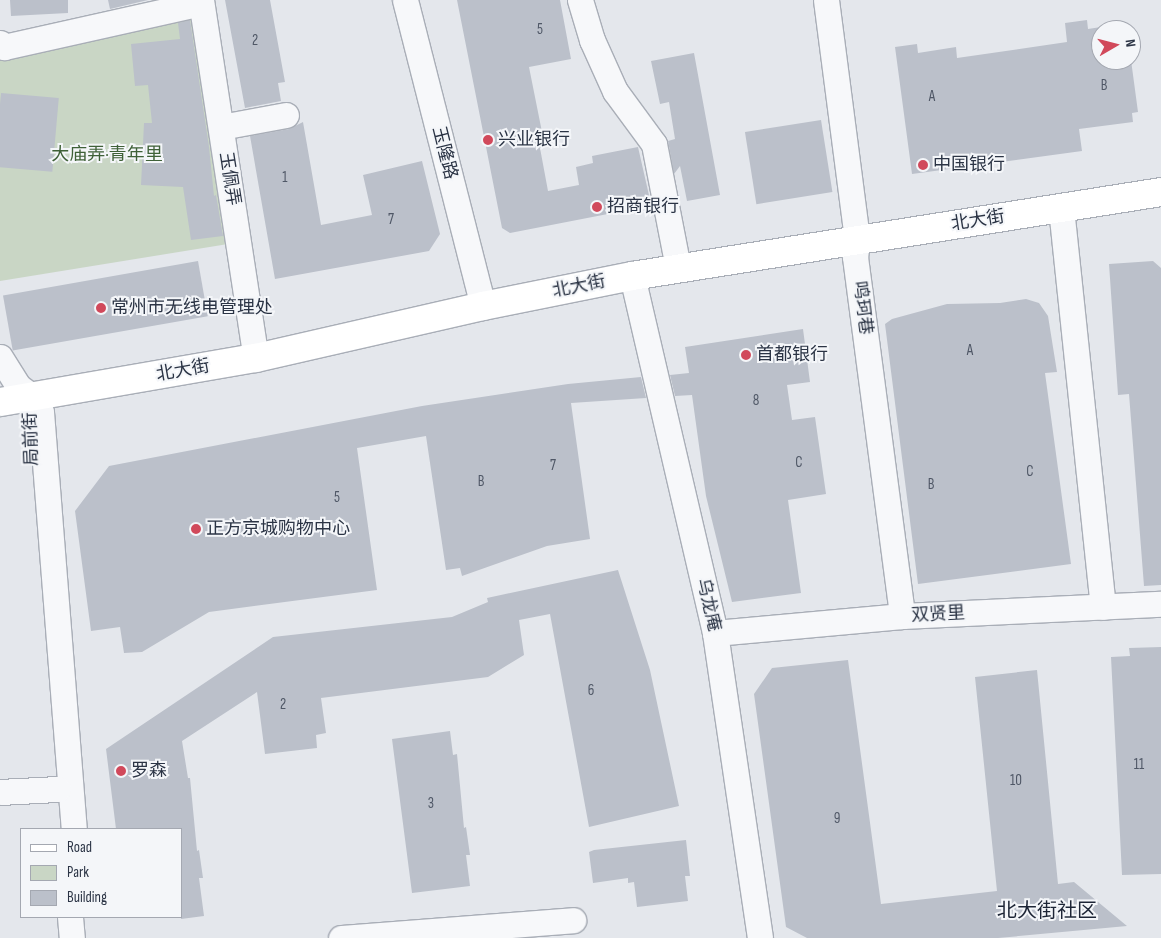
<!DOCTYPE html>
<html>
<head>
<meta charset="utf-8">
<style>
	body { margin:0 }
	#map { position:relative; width:1161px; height:938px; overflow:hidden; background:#e4e7ec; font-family:"Sofia Sans Condensed","Noto Sans SC",sans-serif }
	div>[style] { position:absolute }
	.green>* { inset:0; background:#c9d6c5 }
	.building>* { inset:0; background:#bbc0ca; transform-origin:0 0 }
	.roads { filter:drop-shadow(1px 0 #a9aeb7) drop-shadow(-1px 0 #a9aeb7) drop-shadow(0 1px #a9aeb7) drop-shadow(0 -1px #a9aeb7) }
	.minor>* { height:25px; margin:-12.5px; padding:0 12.5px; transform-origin:12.5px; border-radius:12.5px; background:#f7f8fa }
	.major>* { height:28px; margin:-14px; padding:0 14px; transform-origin:14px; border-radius:14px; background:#fff }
	.dots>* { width:14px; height:14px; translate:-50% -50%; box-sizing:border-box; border:2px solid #f4f6f9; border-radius:50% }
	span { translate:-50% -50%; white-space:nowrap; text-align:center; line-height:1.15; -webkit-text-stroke:4px #f4f6f9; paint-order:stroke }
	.number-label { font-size:15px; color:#4f5766 }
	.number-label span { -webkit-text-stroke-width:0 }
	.poi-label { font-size:18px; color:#2b3445 }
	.left { translate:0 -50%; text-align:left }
	.street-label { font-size:18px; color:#2b3445 }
	.park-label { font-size:18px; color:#3f6138 }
	.quarter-label { font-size:20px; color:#1d2536 }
	.legend { position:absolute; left:20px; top:828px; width:162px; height:90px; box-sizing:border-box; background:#f4f6f9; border:1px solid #a4a8b1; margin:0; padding:6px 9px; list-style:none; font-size:15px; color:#2b3445 }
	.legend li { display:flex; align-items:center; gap:10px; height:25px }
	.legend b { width:25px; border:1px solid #a4a8b1 }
	.north { position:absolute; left:1091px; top:20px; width:50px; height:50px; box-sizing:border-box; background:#f4f6f9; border:1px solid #a4a8b1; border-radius:50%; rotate:82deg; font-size:14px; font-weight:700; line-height:20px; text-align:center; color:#2b3445 }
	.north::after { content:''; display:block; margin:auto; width:18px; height:22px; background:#d1495b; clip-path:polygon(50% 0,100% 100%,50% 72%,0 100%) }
</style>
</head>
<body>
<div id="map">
	<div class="green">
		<div style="clip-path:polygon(198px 10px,228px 244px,0 281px,0 54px)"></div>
	</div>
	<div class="building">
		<div style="clip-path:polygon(10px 0,68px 0,68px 13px,11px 16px)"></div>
		<div style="clip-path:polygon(108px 0,148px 0,110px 9px)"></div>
		<div style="clip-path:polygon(225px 0,270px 0,285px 82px,278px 83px,281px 101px,245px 108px)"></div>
		<div style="clip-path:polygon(457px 0,560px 0,571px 59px,529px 67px,545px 147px,540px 148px,548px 191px,579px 185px,576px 167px,593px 163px,592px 156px,638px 147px,651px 204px,649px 206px,510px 233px,502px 228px)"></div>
		<div style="clip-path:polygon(190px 20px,209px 147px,214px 196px,216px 195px,223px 236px,191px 240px,183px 187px,141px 185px,144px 123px,152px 123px,148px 85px,135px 86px,131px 44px,180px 39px,178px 23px)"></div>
		<div style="clip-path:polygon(1087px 20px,1088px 29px,1101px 27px,1101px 60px,1131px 60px,1138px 112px,1132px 113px,1133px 122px,1079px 129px,1082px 151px,912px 174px,895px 47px,917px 44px,918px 53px,956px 47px,957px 58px,1067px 42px,1065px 23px)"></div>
		<div style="clip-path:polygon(694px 53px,720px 195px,687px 201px,680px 166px,674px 174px,668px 141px,675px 139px,669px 102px,660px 104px,651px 61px)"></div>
		<div style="left:1px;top:93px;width:58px;height:74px;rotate:5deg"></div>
		<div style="left:821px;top:120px;width:73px;height:77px;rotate:81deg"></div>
		<div style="clip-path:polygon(303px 122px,321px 225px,372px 215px,363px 175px,422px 161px,440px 234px,429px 251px,275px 279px,250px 136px,289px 129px)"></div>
		<div style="left:198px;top:261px;width:56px;height:198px;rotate:80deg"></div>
		<div style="clip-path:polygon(1153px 261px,1161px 268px,1161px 585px,1144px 586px,1129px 394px,1118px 395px,1109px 264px)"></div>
		<div style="clip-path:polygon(1026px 299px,1039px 303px,1048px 316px,1057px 372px,1045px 373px,1071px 564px,918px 584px,885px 324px,892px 319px,947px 304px,1000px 303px)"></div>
		<div style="clip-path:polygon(803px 329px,810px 382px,787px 385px,792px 420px,815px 417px,826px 494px,788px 500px,801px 593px,732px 602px,706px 496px,692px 395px,675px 396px,670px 375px,689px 373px,685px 347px)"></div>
		<div style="clip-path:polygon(641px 377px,646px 398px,571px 403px,590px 539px,547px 546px,462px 576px,460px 568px,446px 570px,426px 436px,357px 448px,377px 590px,209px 612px,142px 652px,124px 653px,120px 627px,91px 631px,75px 511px,109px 466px,422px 406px,568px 384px)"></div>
		<div style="clip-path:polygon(618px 570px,650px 670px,679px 806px,589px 827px,550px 614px,519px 620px,524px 655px,488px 677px,321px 698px,326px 733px,316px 735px,317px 748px,265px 754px,257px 692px,182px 741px,188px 778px,190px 778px,197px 851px,199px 850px,203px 878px,199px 878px,204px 916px,181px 919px,181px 829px,116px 829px,106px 749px,273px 637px,452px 617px,488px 602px,487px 598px)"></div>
		<div style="clip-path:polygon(1161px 647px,1161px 874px,1122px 875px,1111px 657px,1130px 656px,1129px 648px)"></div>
		<div style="clip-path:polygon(848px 660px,881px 904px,997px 891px,975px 677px,1037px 670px,1058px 884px,1074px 882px,1127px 926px,998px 938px,807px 938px,786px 927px,754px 694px,772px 668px)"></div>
		<div style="clip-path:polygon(450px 731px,453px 755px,457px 754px,464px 828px,466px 827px,470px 855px,466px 855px,470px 886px,412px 893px,392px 739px)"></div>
		<div style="clip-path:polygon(686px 840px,690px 876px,685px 876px,688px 901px,637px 907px,634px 882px,628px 883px,628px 878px,593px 883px,589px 852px,594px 850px)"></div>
	</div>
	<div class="roads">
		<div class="minor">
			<div style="left:201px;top:0;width:362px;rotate:81.3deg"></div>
			<div style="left:405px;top:0;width:316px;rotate:75.7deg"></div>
			<div style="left:580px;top:0;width:42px;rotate:73.3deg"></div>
			<div style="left:592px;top:40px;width:56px;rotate:65.7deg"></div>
			<div style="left:615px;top:91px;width:66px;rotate:53.7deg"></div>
			<div style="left:654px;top:144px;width:126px;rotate:79deg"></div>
			<div style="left:826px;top:0;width:241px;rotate:82.6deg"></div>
			<div style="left:857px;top:239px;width:18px;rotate:96deg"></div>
			<div style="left:855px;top:257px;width:362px;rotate:82.5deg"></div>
			<div style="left:0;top:43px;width:6px;rotate:45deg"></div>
			<div style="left:4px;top:47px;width:202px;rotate:-12.6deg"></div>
			<div style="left:221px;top:127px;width:66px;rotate:-10.5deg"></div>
			<div style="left:1061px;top:208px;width:401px;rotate:84deg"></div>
			<div style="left:632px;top:276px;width:367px;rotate:76.9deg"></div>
			<div style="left:715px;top:633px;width:308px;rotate:81.6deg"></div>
			<div style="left:0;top:357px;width:34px;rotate:58deg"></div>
			<div style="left:18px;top:386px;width:17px;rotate:36deg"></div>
			<div style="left:32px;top:396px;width:18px;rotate:61deg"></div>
			<div style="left:41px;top:412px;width:418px;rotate:85.5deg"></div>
			<div style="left:715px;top:633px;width:188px;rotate:-5.2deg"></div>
			<div style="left:902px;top:616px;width:259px;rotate:-2.7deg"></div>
			<div style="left:0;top:792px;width:58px;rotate:-3deg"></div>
			<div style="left:70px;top:917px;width:21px;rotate:85deg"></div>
			<div style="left:341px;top:938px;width:233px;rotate:-4.4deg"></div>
		</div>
		<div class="major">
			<div style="left:0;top:402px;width:260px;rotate:-9.8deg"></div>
			<div style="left:256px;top:358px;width:233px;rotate:-12.9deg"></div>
			<div style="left:483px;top:306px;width:152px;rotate:-11.4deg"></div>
			<div style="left:632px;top:276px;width:536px;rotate:-9.02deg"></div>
		</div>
	</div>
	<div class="dots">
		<div style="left:488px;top:140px;background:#d1495b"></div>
		<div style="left:923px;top:165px;background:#d1495b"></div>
		<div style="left:597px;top:207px;background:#d1495b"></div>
		<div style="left:101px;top:308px;background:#d1495b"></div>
		<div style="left:746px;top:355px;background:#d1495b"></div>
		<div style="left:196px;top:529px;background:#d1495b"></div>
		<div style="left:121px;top:771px;background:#d1495b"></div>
	</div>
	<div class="number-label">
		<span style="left:540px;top:30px">5</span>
		<span style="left:255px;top:41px">2</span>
		<span style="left:1104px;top:86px">B</span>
		<span style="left:932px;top:97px">A</span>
		<span style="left:285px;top:178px">1</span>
		<span style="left:391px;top:220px">7</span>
		<span style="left:970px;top:351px">A</span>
		<span style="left:756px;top:401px">8</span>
		<span style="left:799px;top:463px">C</span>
		<span style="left:553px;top:466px">7</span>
		<span style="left:1030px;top:472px">C</span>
		<span style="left:481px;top:482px">B</span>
		<span style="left:931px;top:485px">B</span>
		<span style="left:337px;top:498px">5</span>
		<span style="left:591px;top:691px">6</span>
		<span style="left:283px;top:705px">2</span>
		<span style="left:1139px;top:765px">11</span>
		<span style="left:1016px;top:781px">10</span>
		<span style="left:431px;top:804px">3</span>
		<span style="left:837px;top:819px">9</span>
	</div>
	<div class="poi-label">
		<span class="left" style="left:498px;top:140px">兴业银行</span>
		<span class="left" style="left:933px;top:165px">中国银行</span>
		<span class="left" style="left:607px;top:207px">招商银行</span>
		<span class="left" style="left:111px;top:308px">常州市无线电管理处</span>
		<span class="left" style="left:756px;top:355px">首都银行</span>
		<span class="left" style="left:206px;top:529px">正方京城购物中心</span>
		<span class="left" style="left:131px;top:771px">罗森</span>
	</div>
	<div class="street-label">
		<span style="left:444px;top:153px;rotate:76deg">玉隆路</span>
		<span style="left:229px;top:179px;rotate:81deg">玉佩弄</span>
		<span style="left:978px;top:221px;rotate:-9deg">北大街</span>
		<span style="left:579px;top:287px;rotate:-11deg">北大街</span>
		<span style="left:862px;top:308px;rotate:83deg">鸣珂巷</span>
		<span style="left:183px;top:371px;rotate:-10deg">北大街</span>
		<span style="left:32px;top:439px;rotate:-92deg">局前街</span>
		<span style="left:708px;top:605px;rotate:77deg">乌龙庵</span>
		<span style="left:938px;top:615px;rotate:-3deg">双贤里</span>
	</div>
	<div class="park-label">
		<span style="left:107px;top:155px">大庙弄·青年里</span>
	</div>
	<div class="quarter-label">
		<span style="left:1047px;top:911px">北大街社区</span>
	</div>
	<ul class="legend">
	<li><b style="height:6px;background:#fff"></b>Road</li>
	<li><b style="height:14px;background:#c9d6c5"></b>Park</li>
	<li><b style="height:14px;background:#bbc0ca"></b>Building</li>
	</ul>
	<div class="north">N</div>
</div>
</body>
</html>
